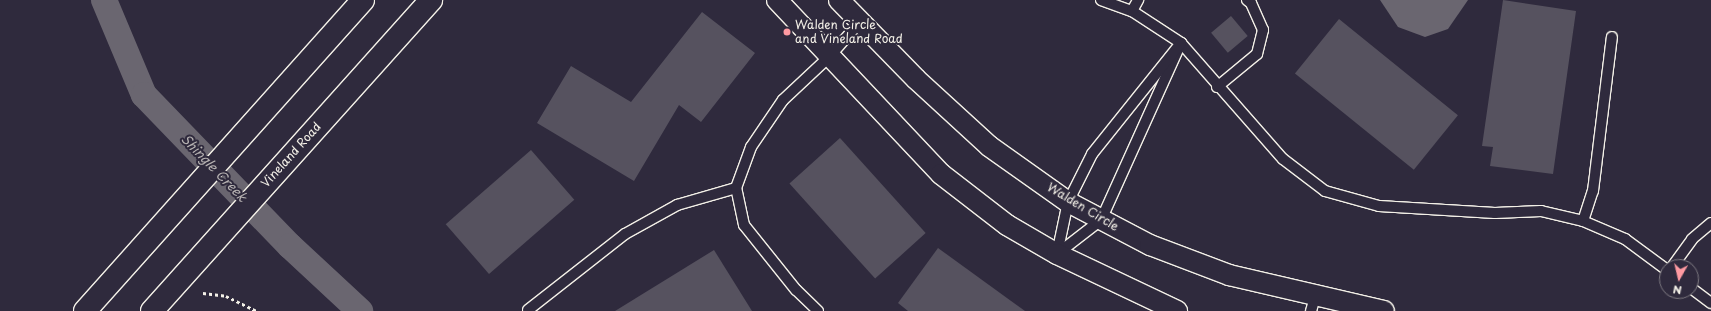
<!DOCTYPE html>
<html>
<head>
<meta charset="utf-8">
<style>
	body { margin:0 }
	#map { position:relative; width:1711px; height:311px; overflow:hidden; background:#2f2a3d; font-family:"Playpen Sans",sans-serif }
	div>[style] { position:absolute }
	.water>* { inset:0; background:#6a6670 }
	.canal>* { height:26px; margin:-13px; padding:0 13px; transform-origin:13px; border-radius:13px; background:#6a6670 }
	.building>* { inset:0; background:#56525f; transform-origin:0 0 }
	.path>* { height:2.5px; margin-top:-1.25px; transform-origin:0; background:repeating-linear-gradient(90deg,#f4f1e8 0 3px,transparent 0 6px) }
	.roads { filter:drop-shadow(1px 0 #f4f1e8) drop-shadow(-1px 0 #f4f1e8) drop-shadow(0 1px #f4f1e8) drop-shadow(0 -1px #f4f1e8) }
	.service>* { height:10px; margin:-5px; padding:0 5px; transform-origin:5px; border-radius:5px; background:#2f2a3d }
	.minor>* { height:20px; margin:-10px; padding:0 10px; transform-origin:10px; border-radius:10px; background:#2f2a3d }
	.tertiary>* { height:22px; margin:-11px; padding:0 11px; transform-origin:11px; border-radius:11px; background:#2f2a3d }
	.dots>* { width:11px; height:11px; translate:-50% -50%; box-sizing:border-box; border:2px solid #2f2a3d; border-radius:50% }
	span { translate:-50% -50%; white-space:nowrap; text-align:center; line-height:1.15; -webkit-text-stroke:4px #2f2a3d; paint-order:stroke }
	.poi-label { font-size:12px; color:#f4f1e8 }
	.left { translate:0 -50%; text-align:left }
	.street-label { font-size:12px; color:#f4f1e8 }
	.water-label { font-size:13px; color:#b6b2b2; font-style:italic }
	.north { position:absolute; left:1659px; top:259px; width:40px; height:40px; box-sizing:border-box; background:#2f2a3d; border:1px solid #7e7a81; border-radius:50%; rotate:188deg; font-size:11px; font-weight:700; line-height:16px; text-align:center; color:#f4f1e8 }
	.north::after { content:''; display:block; margin:auto; width:14px; height:18px; background:#ff9aa2; clip-path:polygon(50% 0,100% 100%,50% 72%,0 100%) }
</style>
</head>
<body>
<div id="map">
	<div class="water">
		<div style="clip-path:polygon(1380px 0,1468px 0,1448px 29px,1425px 37px,1398px 27px)"></div>
	</div>
	<div class="canal">
		<div style="left:104px;top:0;width:103px;rotate:67.2deg"></div>
		<div style="left:144px;top:95px;width:210px;rotate:46deg"></div>
		<div style="left:290px;top:246px;width:96px;rotate:42.9deg"></div>
	</div>
	<div class="building">
		<div style="clip-path:polygon(1503px 0,1576px 11px,1553px 174px,1490px 166px,1493px 147px,1482px 146px)"></div>
		<div style="clip-path:polygon(702px 12px,755px 53px,701px 122px,679px 105px,634px 181px,537px 123px,571px 66px,631px 102px)"></div>
		<div style="left:1231px;top:16px;width:26px;height:26px;rotate:50deg"></div>
		<div style="left:1339px;top:19px;width:153px;height:70px;rotate:39deg"></div>
		<div style="left:840px;top:138px;width:128px;height:68px;rotate:48deg"></div>
		<div style="left:531px;top:150px;width:66px;height:113px;rotate:49deg"></div>
		<div style="clip-path:polygon(938px 248px,1025px 311px,908px 311px,898px 303px)"></div>
		<div style="clip-path:polygon(714px 250px,752px 311px,615px 311px)"></div>
	</div>
	<div class="path">
		<div style="left:203px;top:293px;width:23px;rotate:7deg"></div>
		<div style="left:226px;top:296px;width:34px;rotate:26deg"></div>
	</div>
	<div class="roads">
		<div class="service">
			<div style="left:1101px;top:0;width:33px;rotate:20deg"></div>
			<div style="left:1132px;top:11px;width:59px;rotate:33.1deg"></div>
			<div style="left:1181px;top:43px;width:154px;rotate:48.7deg"></div>
			<div style="left:1283px;top:159px;width:53px;rotate:37.3deg"></div>
			<div style="left:1325px;top:191px;width:56px;rotate:15.5deg"></div>
			<div style="left:1379px;top:206px;width:116px;rotate:3.5deg"></div>
			<div style="left:1495px;top:213px;width:46px;rotate:-2.5deg"></div>
			<div style="left:1541px;top:211px;width:43px;rotate:13.4deg"></div>
			<div style="left:1583px;top:221px;width:46px;rotate:23.2deg"></div>
			<div style="left:1625px;top:239px;width:52px;rotate:36.4deg"></div>
			<div style="left:1132px;top:11px;width:13px;rotate:-61deg"></div>
			<div style="left:1181px;top:43px;width:194px;rotate:114.3deg"></div>
			<div style="left:1101px;top:220px;width:56px;rotate:142.3deg"></div>
			<div style="left:1057px;top:254px;width:53px;rotate:-78.1deg"></div>
			<div style="left:1068px;top:202px;width:54px;rotate:-63.4deg"></div>
			<div style="left:1092px;top:154px;width:142px;rotate:-51.3deg"></div>
			<div style="left:1217px;top:87px;width:52px;rotate:-39.5deg"></div>
			<div style="left:1257px;top:54px;width:25px;rotate:-76deg"></div>
			<div style="left:1263px;top:30px;width:30px;rotate:-114deg"></div>
			<div style="left:1251px;top:3px;width:5px;rotate:-143deg"></div>
			<div style="left:1583px;top:221px;width:32px;rotate:-72deg"></div>
			<div style="left:1593px;top:191px;width:155px;rotate:-83deg"></div>
			<div style="left:1672px;top:267px;width:34px;rotate:-54deg"></div>
			<div style="left:1692px;top:239px;width:25px;rotate:-40deg"></div>
			<div style="left:1691px;top:288px;width:25px;rotate:37deg"></div>
			<div style="left:528px;top:310px;width:123px;rotate:-38.1deg"></div>
			<div style="left:625px;top:234px;width:60px;rotate:-29.1deg"></div>
			<div style="left:677px;top:205px;width:61px;rotate:-16.1deg"></div>
			<div style="left:818px;top:311px;width:30px;rotate:-136deg"></div>
			<div style="left:796px;top:290px;width:83px;rotate:-128.7deg"></div>
			<div style="left:744px;top:225px;width:38px;rotate:-102deg"></div>
			<div style="left:736px;top:188px;width:44px;rotate:-69.9deg"></div>
			<div style="left:751px;top:147px;width:57px;rotate:-55.8deg"></div>
			<div style="left:783px;top:100px;width:64px;rotate:-43.1deg"></div>
			<div style="left:830px;top:56px;width:45px;rotate:-48.6deg"></div>
			<div style="left:1311px;top:311px;width:15px;rotate:-74deg"></div>
		</div>
		<div class="minor">
			<div style="left:777px;top:0;width:239px;rotate:46.7deg"></div>
			<div style="left:941px;top:174px;width:83px;rotate:37.7deg"></div>
			<div style="left:1007px;top:225px;width:58px;rotate:30.1deg"></div>
			<div style="left:1057px;top:254px;width:133px;rotate:25.4deg"></div>
			<div style="left:839px;top:0;width:110px;rotate:45.7deg"></div>
			<div style="left:916px;top:79px;width:99px;rotate:42.5deg"></div>
			<div style="left:989px;top:146px;width:97px;rotate:35.3deg"></div>
			<div style="left:1068px;top:202px;width:93px;rotate:27.7deg"></div>
			<div style="left:1150px;top:245px;width:85px;rotate:20.8deg"></div>
			<div style="left:1229px;top:275px;width:159px;rotate:13.1deg"></div>
		</div>
		<div class="tertiary">
			<div style="left:85px;top:311px;width:417px;rotate:-48.2deg"></div>
			<div style="left:152px;top:311px;width:418px;rotate:-48.1deg"></div>
		</div>
	</div>
	<div class="dots">
		<div style="left:787px;top:32px;background:#ff9aa2"></div>
	</div>
	<div class="poi-label">
		<span class="left" style="left:795px;top:32px">Walden Circle<br>and Vineland Road</span>
	</div>
	<div class="street-label">
		<span style="left:291px;top:155px;rotate:-48deg">Vineland Road</span>
		<span style="left:1083px;top:207px;rotate:31deg">Walden Circle</span>
	</div>
	<div class="water-label">
		<span style="left:214px;top:168px;rotate:46deg">Shingle Creek</span>
	</div>
	<div class="north">N</div>
</div>
</body>
</html>
